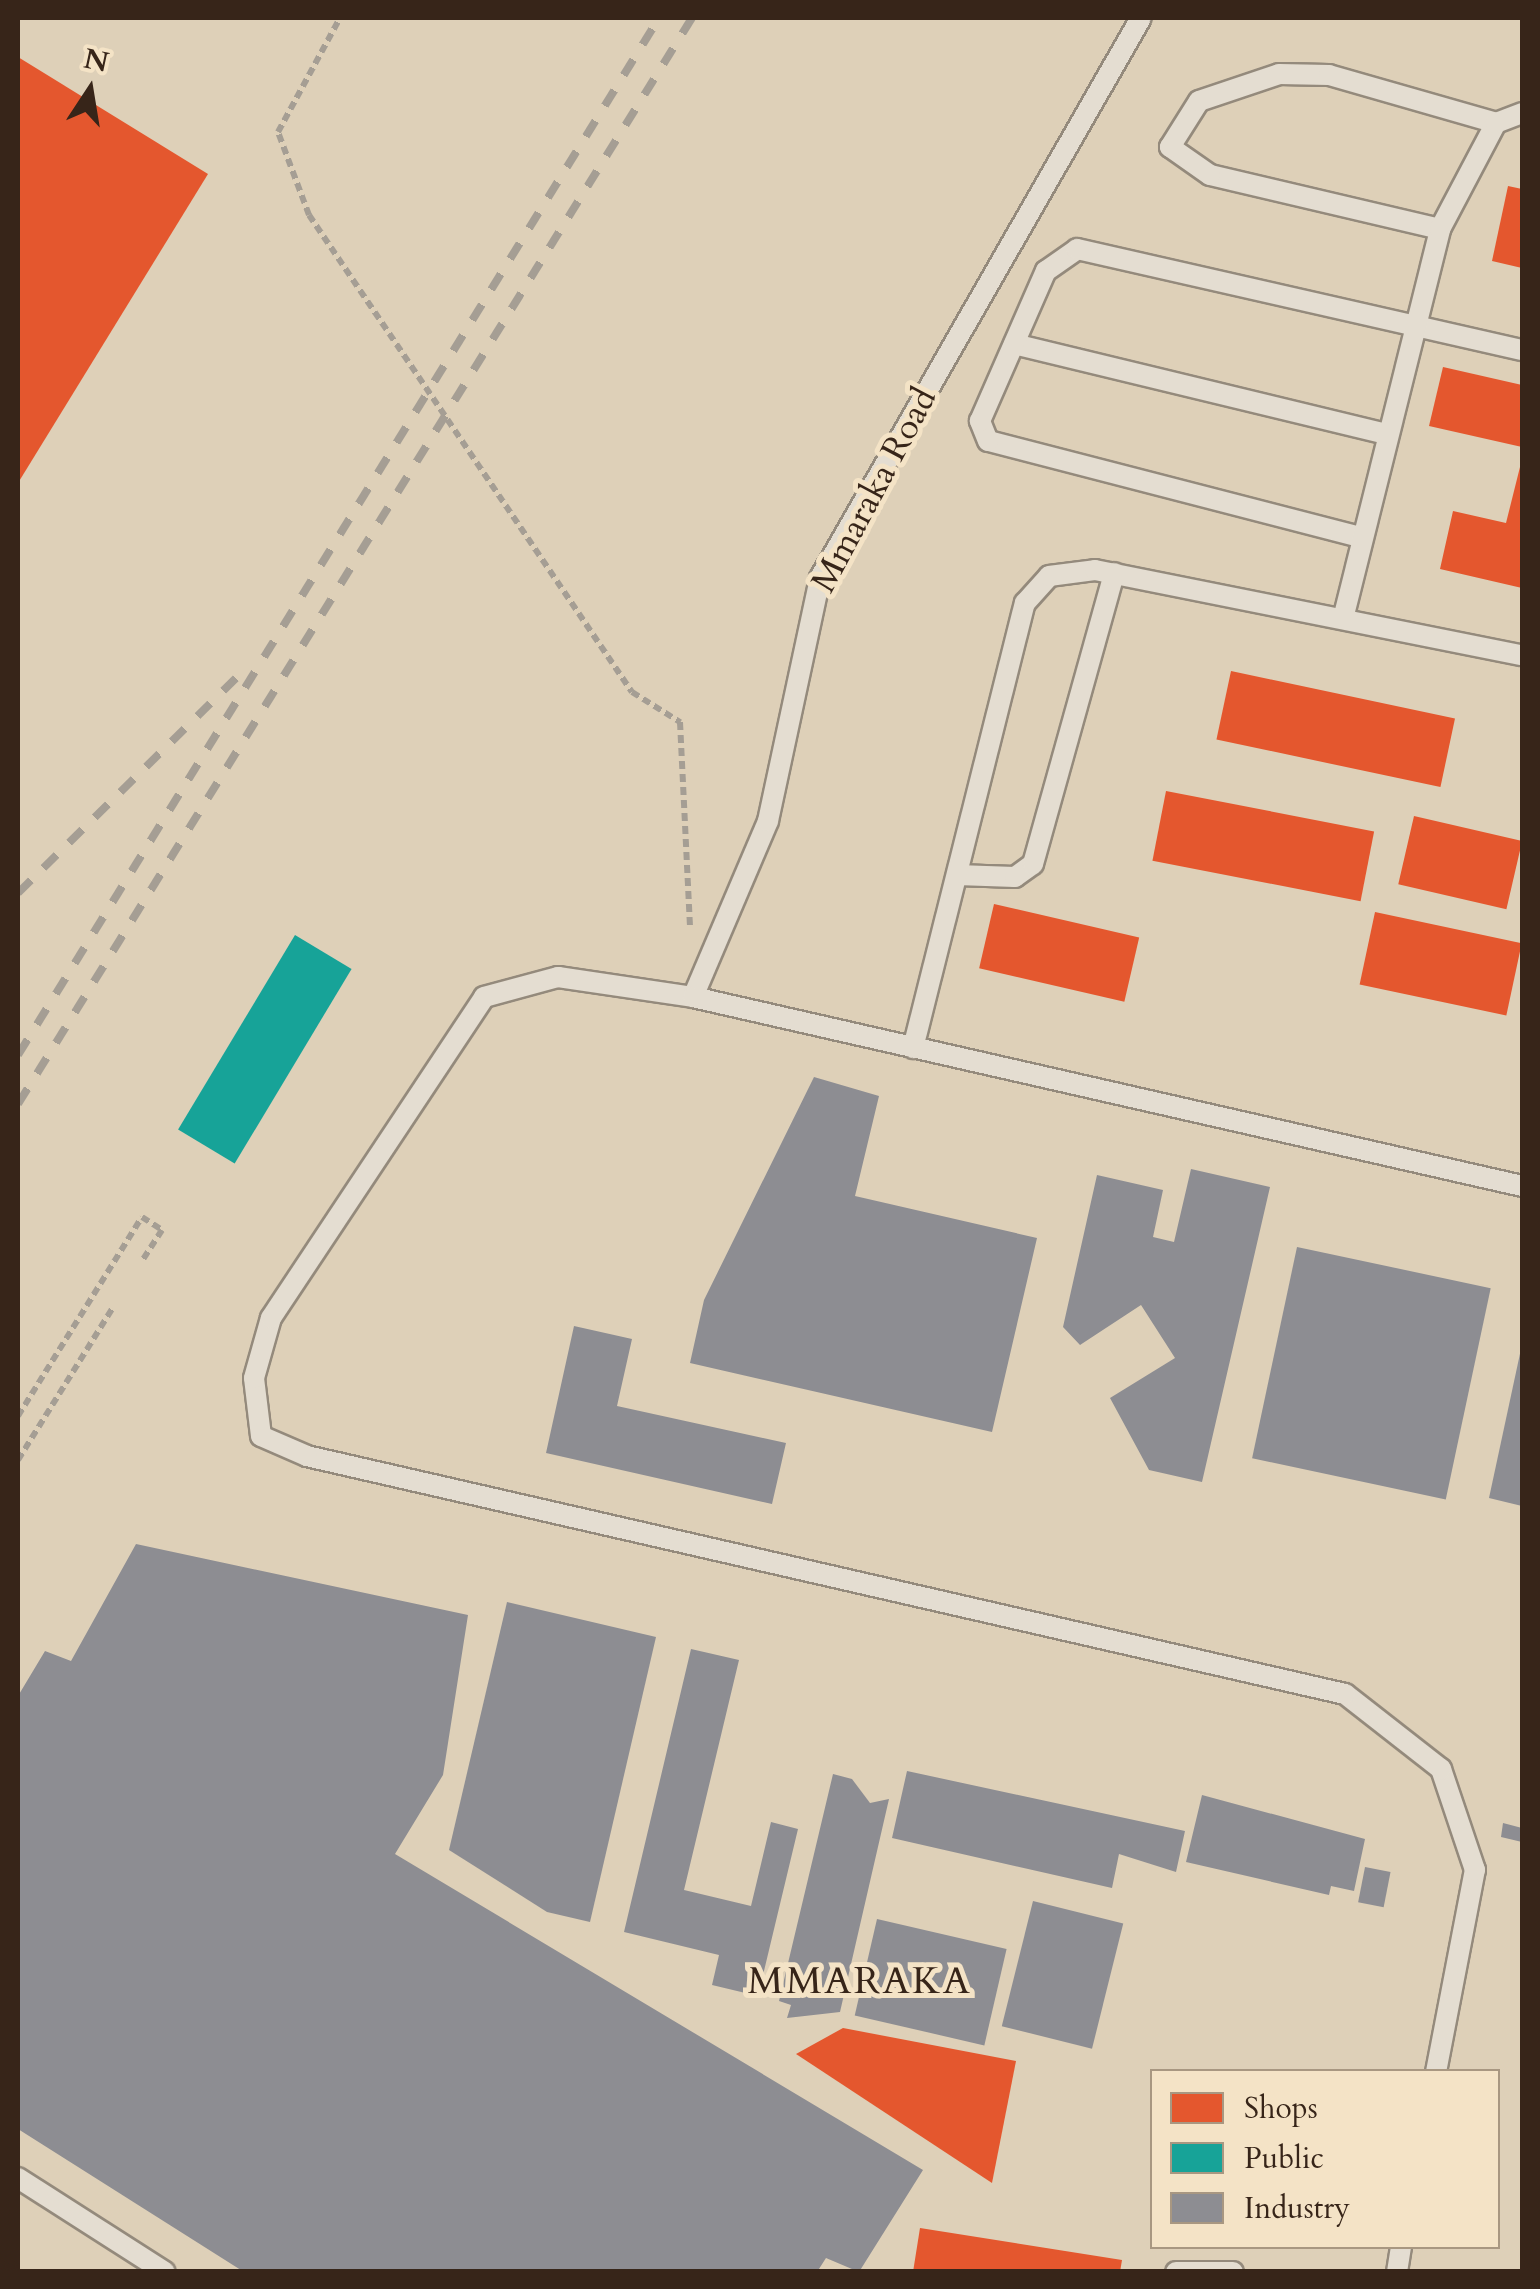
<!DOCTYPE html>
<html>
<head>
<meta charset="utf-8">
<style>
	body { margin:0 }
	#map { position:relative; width:1540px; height:2289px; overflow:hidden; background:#ded0b8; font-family:Cardo,serif }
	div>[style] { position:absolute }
	.shops>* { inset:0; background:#e4572e; transform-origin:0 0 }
	.public>* { inset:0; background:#17a398; transform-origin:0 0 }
	.industry>* { inset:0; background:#8d8d92; transform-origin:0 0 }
	.path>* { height:6px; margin-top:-3px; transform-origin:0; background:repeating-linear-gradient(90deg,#a59e94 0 8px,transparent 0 13px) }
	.roads { filter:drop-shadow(2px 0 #948a7c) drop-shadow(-2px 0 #948a7c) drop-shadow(0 2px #948a7c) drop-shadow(0 -2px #948a7c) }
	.lane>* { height:20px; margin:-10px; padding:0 10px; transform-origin:10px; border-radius:10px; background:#e4ddd1 }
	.rail>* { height:8px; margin-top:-4px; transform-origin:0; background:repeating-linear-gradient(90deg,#a59e94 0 18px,transparent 0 36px) }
	.path-bridge>* { height:6px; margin-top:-3px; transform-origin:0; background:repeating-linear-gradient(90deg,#a59e94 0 8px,transparent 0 13px) }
	span { translate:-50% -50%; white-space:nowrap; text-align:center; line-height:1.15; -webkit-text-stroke:10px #f4e3c6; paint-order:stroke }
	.street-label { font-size:35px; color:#372519 }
	.neighbourhood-label { font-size:38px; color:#372519; letter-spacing:2.5px }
	.frame { position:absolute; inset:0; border:20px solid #372519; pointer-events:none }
	.legend { position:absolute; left:1150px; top:2069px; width:350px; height:180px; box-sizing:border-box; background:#f4e3c6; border:2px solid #a89781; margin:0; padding:12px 18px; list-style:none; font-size:30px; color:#372519 }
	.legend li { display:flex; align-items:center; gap:20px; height:50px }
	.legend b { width:50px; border:2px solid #a89781 }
	.north { position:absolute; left:40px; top:40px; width:100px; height:100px; -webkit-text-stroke:8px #f4e3c6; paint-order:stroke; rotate:12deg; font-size:28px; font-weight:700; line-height:40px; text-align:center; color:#372519 }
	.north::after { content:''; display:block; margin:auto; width:35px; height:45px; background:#372519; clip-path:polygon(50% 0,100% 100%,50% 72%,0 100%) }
</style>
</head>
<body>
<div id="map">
	<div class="shops">
		<div style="clip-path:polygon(18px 57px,208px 174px,18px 483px)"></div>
		<div style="clip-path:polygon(1508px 186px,1522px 189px,1522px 268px,1492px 261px)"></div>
		<div style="clip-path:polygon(1443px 367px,1522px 385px,1522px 447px,1429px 426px)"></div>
		<div style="clip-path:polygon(1522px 459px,1522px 588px,1440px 569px,1453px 511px,1506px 523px)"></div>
		<div style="left:1231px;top:671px;width:229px;height:70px;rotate:12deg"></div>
		<div style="left:1166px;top:791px;width:212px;height:71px;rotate:11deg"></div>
		<div style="left:1414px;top:816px;width:111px;height:70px;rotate:13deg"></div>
		<div style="left:994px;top:904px;width:149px;height:66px;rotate:13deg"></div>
		<div style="left:1375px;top:912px;width:150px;height:74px;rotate:12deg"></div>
		<div style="clip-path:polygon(843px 2028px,1016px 2061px,992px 2183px,796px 2054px)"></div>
		<div style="clip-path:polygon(920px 2228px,1122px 2260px,1120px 2272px,913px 2272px)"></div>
	</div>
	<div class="public">
		<div style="left:295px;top:935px;width:66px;height:227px;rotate:31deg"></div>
	</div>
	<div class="industry">
		<div style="clip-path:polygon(814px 1077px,879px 1096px,855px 1196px,1037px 1238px,992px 1432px,690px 1363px,704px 1300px)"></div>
		<div style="clip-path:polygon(1191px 1169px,1270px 1187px,1202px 1482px,1149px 1470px,1110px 1398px,1175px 1358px,1141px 1305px,1080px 1345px,1063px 1327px,1097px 1175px,1163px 1190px,1153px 1237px,1174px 1242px)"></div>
		<div style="left:1297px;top:1247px;width:198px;height:216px;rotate:12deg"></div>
		<div style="clip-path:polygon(574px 1326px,632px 1339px,617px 1406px,786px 1443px,772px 1504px,546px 1453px)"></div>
		<div style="clip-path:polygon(1521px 1349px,1522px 1349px,1522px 1506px,1489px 1498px)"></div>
		<div style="clip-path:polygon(136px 1544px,468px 1615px,443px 1775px,395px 1854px,923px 2170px,859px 2272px,826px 2258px,817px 2272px,244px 2272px,18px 2129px,18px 1696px,45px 1651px,71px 1661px)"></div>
		<div style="clip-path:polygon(507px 1602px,656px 1637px,590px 1922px,547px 1912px,449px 1850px)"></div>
		<div style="clip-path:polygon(691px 1649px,739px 1660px,684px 1890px,751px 1906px,771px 1822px,798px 1829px,758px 1996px,712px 1985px,719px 1955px,624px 1932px)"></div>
		<div style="clip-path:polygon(907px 1771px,1185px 1831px,1176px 1872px,1119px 1854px,1112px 1888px,892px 1838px)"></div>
		<div style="clip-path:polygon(833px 1774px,852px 1779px,870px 1803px,889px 1799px,840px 2012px,787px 2018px,791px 2005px,779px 2001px)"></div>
		<div style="clip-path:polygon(1202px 1795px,1365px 1839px,1354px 1891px,1331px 1886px,1329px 1895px,1186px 1862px)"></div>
		<div style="clip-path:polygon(1503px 1823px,1522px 1828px,1522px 1842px,1501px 1837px)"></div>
		<div style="left:1365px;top:1867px;width:26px;height:36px;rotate:11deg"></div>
		<div style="left:1033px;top:1901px;width:93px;height:129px;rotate:14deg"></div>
		<div style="left:877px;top:1919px;width:133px;height:99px;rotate:13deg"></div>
	</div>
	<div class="path">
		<div style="left:309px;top:215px;width:89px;rotate:-110.5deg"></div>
		<div style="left:278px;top:132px;width:130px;rotate:-61.5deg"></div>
		<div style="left:632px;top:692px;width:57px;rotate:32deg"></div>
		<div style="left:680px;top:722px;width:206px;rotate:87.2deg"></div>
		<div style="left:18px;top:1416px;width:234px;rotate:-58.1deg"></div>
		<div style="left:142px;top:1217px;width:24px;rotate:33deg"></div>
		<div style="left:162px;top:1230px;width:37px;rotate:123deg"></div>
		<div style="left:18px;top:1460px;width:178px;rotate:-58.1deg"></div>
	</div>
	<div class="roads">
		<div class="lane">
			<div style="left:1440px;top:229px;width:236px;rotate:-166.8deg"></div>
			<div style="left:1210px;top:175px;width:49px;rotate:-145deg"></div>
			<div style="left:1170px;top:147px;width:54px;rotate:-57.8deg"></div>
			<div style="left:1199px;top:101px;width:84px;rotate:-18.6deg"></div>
			<div style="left:1279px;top:74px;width:50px;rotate:1.1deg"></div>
			<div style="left:1329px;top:75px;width:174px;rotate:16deg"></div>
			<div style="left:1014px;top:344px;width:382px;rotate:13.6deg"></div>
			<div style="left:1360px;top:537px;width:384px;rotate:-165.5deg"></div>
			<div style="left:988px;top:441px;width:22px;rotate:-112deg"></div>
			<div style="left:980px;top:421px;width:164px;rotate:-66.3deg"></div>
			<div style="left:1046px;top:271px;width:38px;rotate:-35deg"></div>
			<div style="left:1077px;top:249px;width:456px;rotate:12.8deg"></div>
			<div style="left:1344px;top:615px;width:398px;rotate:-76deg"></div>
			<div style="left:1440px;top:229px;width:120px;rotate:-62.2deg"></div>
			<div style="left:1496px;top:123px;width:28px;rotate:-21deg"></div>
			<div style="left:957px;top:875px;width:58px;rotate:2deg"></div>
			<div style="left:1015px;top:877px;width:22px;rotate:-36deg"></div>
			<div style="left:1033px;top:864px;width:302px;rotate:-74.4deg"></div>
			<div style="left:693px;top:997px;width:191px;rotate:-66.9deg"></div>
			<div style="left:768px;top:821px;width:249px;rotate:-77.9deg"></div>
			<div style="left:820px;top:578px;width:645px;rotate:-60.18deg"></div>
			<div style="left:913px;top:1048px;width:459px;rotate:-75.9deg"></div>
			<div style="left:1025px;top:603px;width:36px;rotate:-48deg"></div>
			<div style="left:1049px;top:576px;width:46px;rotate:-7.4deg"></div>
			<div style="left:1095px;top:570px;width:435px;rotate:11.3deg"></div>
			<div style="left:1436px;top:2072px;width:206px;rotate:-79.1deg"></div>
			<div style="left:1475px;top:1870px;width:107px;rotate:-108.6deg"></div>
			<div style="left:1441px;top:1769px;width:122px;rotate:-142deg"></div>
			<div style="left:1345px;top:1694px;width:1065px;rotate:-167.09deg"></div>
			<div style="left:307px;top:1456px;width:50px;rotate:-156.5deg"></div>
			<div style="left:261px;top:1436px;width:58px;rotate:-96.9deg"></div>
			<div style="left:254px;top:1378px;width:62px;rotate:-74.2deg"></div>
			<div style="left:271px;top:1318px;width:385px;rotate:-56.4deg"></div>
			<div style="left:484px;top:997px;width:77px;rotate:-15.1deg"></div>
			<div style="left:558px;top:977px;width:136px;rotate:8.4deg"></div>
			<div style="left:693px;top:997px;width:850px;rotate:12.84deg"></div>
			<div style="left:18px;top:2178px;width:174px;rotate:32.6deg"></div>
			<div style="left:1176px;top:2272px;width:57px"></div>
			<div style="left:1397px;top:2272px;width:26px;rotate:-81deg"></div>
		</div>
	</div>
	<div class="rail">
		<div style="left:18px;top:893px;width:310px;rotate:-44.6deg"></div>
		<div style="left:18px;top:1055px;width:1219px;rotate:-58.28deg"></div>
		<div style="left:18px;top:1104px;width:1278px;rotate:-58.18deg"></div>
	</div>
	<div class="path-bridge">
		<div style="left:309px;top:215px;width:576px;rotate:55.9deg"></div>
	</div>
	<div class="street-label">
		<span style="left:874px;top:490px;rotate:-62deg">Mmaraka Road</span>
	</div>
	<div class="neighbourhood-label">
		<span style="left:860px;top:1982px">MMARAKA</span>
	</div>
	<div class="frame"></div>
	<ul class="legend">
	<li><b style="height:28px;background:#e4572e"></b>Shops</li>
	<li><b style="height:28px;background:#17a398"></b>Public</li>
	<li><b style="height:28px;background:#8d8d92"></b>Industry</li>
	</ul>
	<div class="north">N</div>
</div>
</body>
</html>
